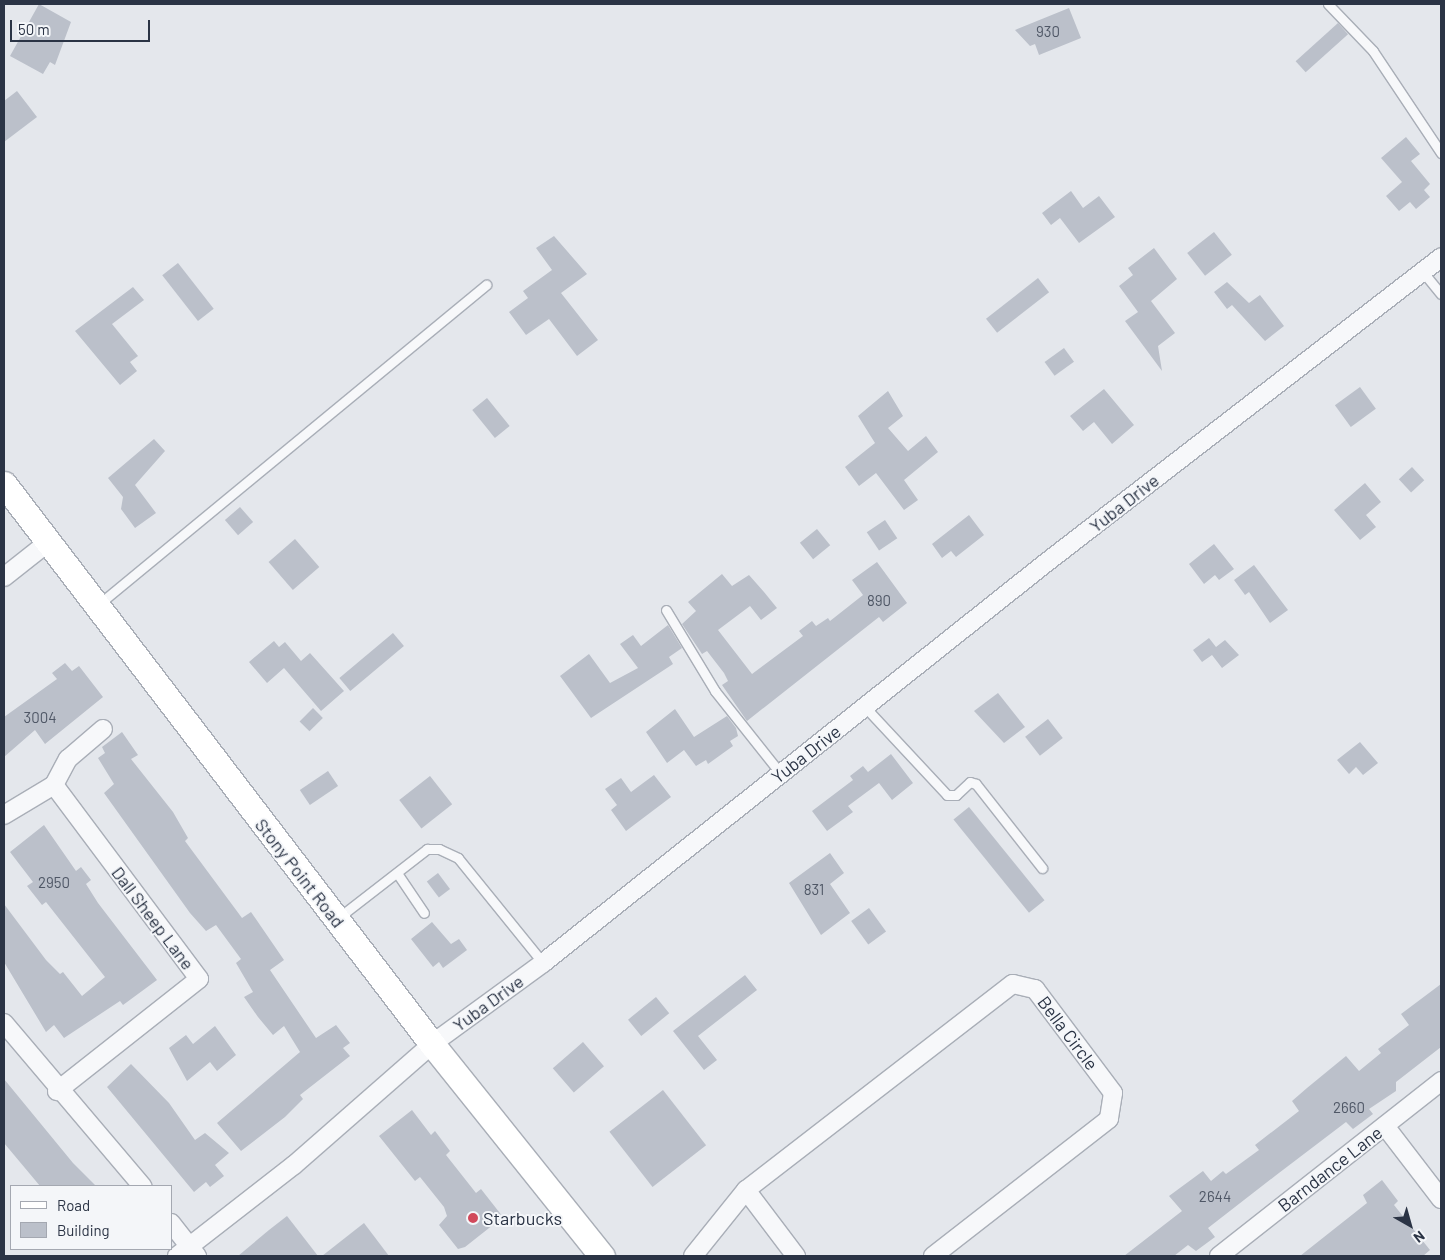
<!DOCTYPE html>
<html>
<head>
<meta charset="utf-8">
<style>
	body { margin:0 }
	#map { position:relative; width:1445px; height:1260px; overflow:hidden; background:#e4e7ec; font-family:Barlow,sans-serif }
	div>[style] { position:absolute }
	.building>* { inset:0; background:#bbc0ca; transform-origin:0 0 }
	.roads { filter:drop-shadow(1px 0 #a9aeb7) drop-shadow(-1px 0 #a9aeb7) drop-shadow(0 1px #a9aeb7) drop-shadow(0 -1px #a9aeb7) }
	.lane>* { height:9px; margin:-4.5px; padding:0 4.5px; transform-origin:4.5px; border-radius:4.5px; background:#f7f8fa }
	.street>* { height:18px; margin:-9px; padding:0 9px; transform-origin:9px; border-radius:9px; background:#f7f8fa }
	.secondary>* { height:25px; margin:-12.5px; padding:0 12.5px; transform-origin:12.5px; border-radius:12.5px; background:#fff }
	.dots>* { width:14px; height:14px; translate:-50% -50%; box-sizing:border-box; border:2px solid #f4f6f9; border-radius:50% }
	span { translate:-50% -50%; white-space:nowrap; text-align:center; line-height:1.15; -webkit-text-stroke:4px #f4f6f9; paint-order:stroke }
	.number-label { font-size:15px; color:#4f5766 }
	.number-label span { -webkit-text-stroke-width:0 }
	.street-label { font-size:18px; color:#2b3445 }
	.poi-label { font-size:18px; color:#2b3445 }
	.left { translate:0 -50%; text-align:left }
	.frame { position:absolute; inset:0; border:5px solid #2b3445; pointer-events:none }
	.legend { position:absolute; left:10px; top:1185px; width:162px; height:65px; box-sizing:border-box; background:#f4f6f9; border:1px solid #a4a8b1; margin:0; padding:6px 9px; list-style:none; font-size:15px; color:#2b3445 }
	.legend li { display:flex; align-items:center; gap:10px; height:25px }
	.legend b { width:25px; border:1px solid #a4a8b1 }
	.north { position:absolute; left:1385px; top:1200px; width:50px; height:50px; -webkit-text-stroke:4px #f4f6f9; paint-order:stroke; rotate:142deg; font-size:14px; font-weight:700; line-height:20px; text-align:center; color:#2b3445 }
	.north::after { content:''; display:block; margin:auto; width:18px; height:22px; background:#2b3445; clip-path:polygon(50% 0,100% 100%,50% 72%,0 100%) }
	.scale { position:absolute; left:10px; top:20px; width:140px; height:22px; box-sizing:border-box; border:2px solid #2b3445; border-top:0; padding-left:6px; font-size:15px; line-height:18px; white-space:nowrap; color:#2b3445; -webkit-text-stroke:4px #f4f6f9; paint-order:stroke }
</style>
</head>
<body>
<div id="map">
	<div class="building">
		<div style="clip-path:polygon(39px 4px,71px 22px,55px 65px,50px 62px,43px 74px,10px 56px)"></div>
		<div style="clip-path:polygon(1069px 8px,1081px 38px,1039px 55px,1035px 44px,1030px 46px,1015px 30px)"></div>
		<div style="left:1338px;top:23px;width:15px;height:57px;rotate:48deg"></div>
		<div style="clip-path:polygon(17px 91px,37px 117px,4px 142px,4px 101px)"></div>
		<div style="clip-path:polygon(1406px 137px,1420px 154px,1411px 161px,1430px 184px,1424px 190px,1430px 197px,1416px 209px,1410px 202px,1399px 211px,1386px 196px,1402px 182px,1381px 158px)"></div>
		<div style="clip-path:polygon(1071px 191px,1083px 208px,1099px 196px,1115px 217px,1079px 243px,1060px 218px,1051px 225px,1042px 213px)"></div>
		<div style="left:1214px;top:232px;width:29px;height:34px;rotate:52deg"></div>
		<div style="clip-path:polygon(554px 236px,587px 274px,561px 293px,598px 340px,577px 356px,549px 319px,526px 335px,509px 312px,528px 298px,523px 291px,552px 270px,536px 248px)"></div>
		<div style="clip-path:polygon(1154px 248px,1177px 279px,1151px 301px,1175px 333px,1158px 346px,1162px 371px,1125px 321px,1138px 312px,1119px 286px,1133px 275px,1128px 268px)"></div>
		<div style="left:178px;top:263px;width:58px;height:20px;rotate:52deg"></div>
		<div style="left:1038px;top:278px;width:18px;height:66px;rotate:52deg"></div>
		<div style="clip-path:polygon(1227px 282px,1249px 303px,1260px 295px,1284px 326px,1265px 341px,1232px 305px,1227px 309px,1214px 292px)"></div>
		<div style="clip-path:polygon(133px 287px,144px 300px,112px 324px,138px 356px,130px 362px,137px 371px,120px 385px,75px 331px)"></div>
		<div style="left:1064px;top:348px;width:17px;height:24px;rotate:54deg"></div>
		<div style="left:1360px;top:387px;width:27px;height:31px;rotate:54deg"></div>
		<div style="clip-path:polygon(1104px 389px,1134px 425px,1112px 444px,1094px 422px,1083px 431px,1070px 416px)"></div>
		<div style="clip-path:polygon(888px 391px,903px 416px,888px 428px,908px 451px,926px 436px,938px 452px,904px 480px,918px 500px,904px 510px,876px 473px,859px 486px,845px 467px,875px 443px,858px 416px)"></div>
		<div style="left:487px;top:398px;width:36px;height:19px;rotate:51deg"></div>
		<div style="clip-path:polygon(154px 439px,165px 451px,135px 485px,156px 513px,135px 528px,121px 509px,123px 497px,108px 478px)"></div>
		<div style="left:1412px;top:467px;width:18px;height:18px;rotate:47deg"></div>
		<div style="clip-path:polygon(1365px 483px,1381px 502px,1366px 515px,1376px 527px,1360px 540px,1334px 510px)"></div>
		<div style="left:240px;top:507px;width:20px;height:20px;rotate:49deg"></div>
		<div style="clip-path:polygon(969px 515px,984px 535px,956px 557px,951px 551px,942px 558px,932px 544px)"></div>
		<div style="left:885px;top:520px;width:22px;height:22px;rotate:56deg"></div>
		<div style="left:817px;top:529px;width:21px;height:22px;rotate:51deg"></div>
		<div style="left:295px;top:539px;width:37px;height:35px;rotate:49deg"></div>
		<div style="clip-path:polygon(1214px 544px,1234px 569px,1219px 580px,1215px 575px,1204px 584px,1189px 564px)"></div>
		<div style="clip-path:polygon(877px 562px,907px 603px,883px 622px,879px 617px,747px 721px,722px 685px,728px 681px,724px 673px,707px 651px,702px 654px,682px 624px,696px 611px,688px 602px,722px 574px,732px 586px,749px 575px,764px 592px,777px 608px,761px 620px,750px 606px,718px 630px,752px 674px,803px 636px,799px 631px,812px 621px,816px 626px,828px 618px,830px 621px,863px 595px,852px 580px)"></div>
		<div style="clip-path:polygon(1254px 565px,1288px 610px,1270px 623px,1249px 592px,1245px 595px,1234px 580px)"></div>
		<div style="clip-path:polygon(668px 625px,682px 648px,669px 657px,673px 664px,591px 718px,560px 676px,589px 654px,610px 683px,638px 668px,620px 644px,633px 635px,641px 646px)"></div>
		<div style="left:393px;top:633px;width:17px;height:70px;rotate:50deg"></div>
		<div style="clip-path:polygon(1209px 638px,1216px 647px,1225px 640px,1239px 655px,1222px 668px,1212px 655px,1202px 662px,1193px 650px)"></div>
		<div style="clip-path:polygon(274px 641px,279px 647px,285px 642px,301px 661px,310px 653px,344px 691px,321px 711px,284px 668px,267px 683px,249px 662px)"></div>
		<div style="clip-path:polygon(65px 663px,72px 671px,79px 666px,103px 697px,45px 744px,35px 730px,4px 757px,4px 717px,57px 679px,52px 673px)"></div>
		<div style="clip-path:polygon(998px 693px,1025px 727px,1004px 743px,974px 711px)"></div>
		<div style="left:313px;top:708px;width:14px;height:19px;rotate:45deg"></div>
		<div style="clip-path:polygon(675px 709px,694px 737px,727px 716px,736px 728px,738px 736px,730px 741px,733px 746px,708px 764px,706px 760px,696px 766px,684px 750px,667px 763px,646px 732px)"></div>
		<div style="left:1048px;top:719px;width:24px;height:29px;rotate:52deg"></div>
		<div style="clip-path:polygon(122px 732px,138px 755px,131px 759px,173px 812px,188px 838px,185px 841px,242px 918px,251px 912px,284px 960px,270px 970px,316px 1038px,336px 1025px,350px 1043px,343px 1048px,350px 1056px,300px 1095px,303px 1099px,285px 1117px,241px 1151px,217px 1123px,300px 1052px,284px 1026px,273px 1035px,258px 1017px,244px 997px,253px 992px,236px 963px,241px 959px,216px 925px,206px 931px,190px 913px,104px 793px,114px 784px,98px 758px,105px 753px,102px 747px)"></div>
		<div style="clip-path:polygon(1360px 742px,1378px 763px,1363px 775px,1356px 767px,1349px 774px,1337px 760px)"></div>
		<div style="clip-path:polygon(891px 754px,913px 783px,892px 800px,879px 783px,848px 806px,853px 812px,827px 831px,812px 811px,853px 780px,850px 776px,863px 766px,868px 772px)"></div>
		<div style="left:328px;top:771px;width:18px;height:34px;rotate:56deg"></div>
		<div style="clip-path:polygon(654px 775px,671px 797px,626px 831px,611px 810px,617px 805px,605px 789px,621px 778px,631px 792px)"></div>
		<div style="left:430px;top:776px;width:36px;height:39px;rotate:52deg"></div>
		<div style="left:969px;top:807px;width:120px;height:20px;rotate:51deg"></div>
		<div style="clip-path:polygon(44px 825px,76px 871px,81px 867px,91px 880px,86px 884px,98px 903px,157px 980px,123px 1005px,120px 1001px,64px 1038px,54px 1025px,46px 1032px,4px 962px,4px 904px,46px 960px,60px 974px,63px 972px,82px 996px,105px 977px,46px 902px,42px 905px,27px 886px,33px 882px,10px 852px)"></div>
		<div style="clip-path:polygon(830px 853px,844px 873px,830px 884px,850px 913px,821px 935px,789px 883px)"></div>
		<div style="left:438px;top:873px;width:20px;height:14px;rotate:53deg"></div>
		<div style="left:869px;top:908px;width:29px;height:22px;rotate:54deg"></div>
		<div style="clip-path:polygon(432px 922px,451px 944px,459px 939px,467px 950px,443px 968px,439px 962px,433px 967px,411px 939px)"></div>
		<div style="clip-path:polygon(745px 975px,757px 990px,698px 1036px,717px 1060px,704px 1070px,673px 1031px)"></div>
		<div style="clip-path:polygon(1441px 984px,1441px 1047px,1396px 1082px,1396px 1091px,1369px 1109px,1373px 1114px,1353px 1129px,1346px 1122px,1275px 1176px,1208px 1228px,1215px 1237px,1196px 1251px,1188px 1245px,1174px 1256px,1124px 1256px,1182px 1211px,1169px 1196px,1203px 1171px,1211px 1181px,1223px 1171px,1226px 1174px,1259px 1150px,1255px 1145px,1299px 1111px,1292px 1101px,1307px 1088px,1346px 1056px,1359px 1071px,1381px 1053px,1378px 1049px,1409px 1025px,1401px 1014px)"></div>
		<div style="left:656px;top:997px;width:21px;height:36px;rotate:51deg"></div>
		<div style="clip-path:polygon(215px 1026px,236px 1055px,217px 1071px,210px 1062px,187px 1081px,169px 1048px,186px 1035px,193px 1044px)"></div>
		<div style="left:583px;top:1042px;width:32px;height:40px;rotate:49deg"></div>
		<div style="clip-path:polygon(131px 1064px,169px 1103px,195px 1140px,205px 1133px,229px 1153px,215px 1165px,224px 1176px,210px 1187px,206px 1182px,194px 1192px,107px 1087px)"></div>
		<div style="clip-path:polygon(4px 1079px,73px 1163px,96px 1186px,40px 1186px,4px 1143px)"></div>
		<div style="left:663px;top:1090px;width:70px;height:68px;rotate:52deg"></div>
		<div style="clip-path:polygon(412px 1110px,431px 1135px,435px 1131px,450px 1151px,446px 1155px,476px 1193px,481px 1189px,503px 1217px,465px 1247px,458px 1249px,439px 1225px,447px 1216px,444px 1207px,420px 1177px,415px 1181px,379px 1136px)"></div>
		<div style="clip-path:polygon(1382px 1180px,1398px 1201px,1394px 1205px,1430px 1250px,1423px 1256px,1300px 1256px,1367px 1203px,1363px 1195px)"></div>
		<div style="clip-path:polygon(287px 1216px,318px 1256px,238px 1256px,269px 1230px)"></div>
		<div style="clip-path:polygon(364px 1223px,389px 1256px,322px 1256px)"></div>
	</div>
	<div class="roads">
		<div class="lane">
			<div style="left:1328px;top:4px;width:65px;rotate:46.2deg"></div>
			<div style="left:1373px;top:51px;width:123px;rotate:56.3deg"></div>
			<div style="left:1423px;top:272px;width:28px;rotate:51deg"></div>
			<div style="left:99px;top:604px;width:502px;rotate:-39.5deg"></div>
			<div style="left:666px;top:610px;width:95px;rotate:58.8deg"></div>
			<div style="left:715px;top:691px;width:106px;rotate:51.5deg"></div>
			<div style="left:865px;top:707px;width:120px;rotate:47deg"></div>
			<div style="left:947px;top:795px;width:9px"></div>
			<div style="left:956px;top:795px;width:19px;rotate:-43deg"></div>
			<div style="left:970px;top:782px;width:6px;rotate:18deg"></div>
			<div style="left:976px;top:784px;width:107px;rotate:51.8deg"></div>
			<div style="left:397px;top:873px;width:48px;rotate:56deg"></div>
			<div style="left:338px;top:918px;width:113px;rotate:-37.8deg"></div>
			<div style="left:427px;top:849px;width:12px"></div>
			<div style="left:439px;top:849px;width:21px;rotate:25deg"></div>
			<div style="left:458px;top:858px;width:135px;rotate:51deg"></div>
		</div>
		<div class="street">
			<div style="left:4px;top:577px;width:55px;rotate:-38.3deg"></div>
			<div style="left:54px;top:785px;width:242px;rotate:53.2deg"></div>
			<div style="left:199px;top:979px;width:181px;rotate:141.7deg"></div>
			<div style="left:54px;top:785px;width:30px;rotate:-62deg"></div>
			<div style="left:68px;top:759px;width:46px;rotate:-40.6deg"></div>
			<div style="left:4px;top:815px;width:58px;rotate:-31deg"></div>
			<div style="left:4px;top:1023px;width:214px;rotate:49.7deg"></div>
			<div style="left:1385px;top:1126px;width:92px;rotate:52.5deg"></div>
			<div style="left:746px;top:1190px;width:83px;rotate:52.9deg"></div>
			<div style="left:171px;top:1223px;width:42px;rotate:51.8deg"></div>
			<div style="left:177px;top:1256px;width:148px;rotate:-37.9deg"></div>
			<div style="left:294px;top:1165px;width:184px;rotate:-41.2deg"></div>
			<div style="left:432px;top:1044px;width:137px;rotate:-36.1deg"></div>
			<div style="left:543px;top:963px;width:644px;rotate:-38.51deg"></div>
			<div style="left:1047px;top:562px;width:498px;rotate:-37.7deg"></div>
			<div style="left:693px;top:1256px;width:85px;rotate:-51.2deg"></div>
			<div style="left:746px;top:1190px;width:337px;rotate:-37.7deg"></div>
			<div style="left:1013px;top:984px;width:23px;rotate:13deg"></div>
			<div style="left:1035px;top:989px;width:130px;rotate:53.1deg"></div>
			<div style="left:1113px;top:1093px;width:26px;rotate:99deg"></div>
			<div style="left:1109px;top:1119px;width:223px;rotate:142.1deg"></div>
			<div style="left:1219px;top:1256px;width:283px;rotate:-38.2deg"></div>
		</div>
		<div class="secondary">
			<div style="left:4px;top:484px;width:705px;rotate:52.61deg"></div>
			<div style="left:432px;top:1044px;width:272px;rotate:51.3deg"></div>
		</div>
	</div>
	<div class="dots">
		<div style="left:473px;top:1218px;background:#d1495b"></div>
	</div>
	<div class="number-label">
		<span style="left:1048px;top:32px">930</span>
		<span style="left:879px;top:601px">890</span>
		<span style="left:40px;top:718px">3004</span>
		<span style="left:54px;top:883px">2950</span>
		<span style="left:814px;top:890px">831</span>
		<span style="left:1349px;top:1108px">2660</span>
		<span style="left:1215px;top:1197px">2644</span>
	</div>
	<div class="street-label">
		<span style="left:1124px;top:503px;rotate:-38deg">Yuba Drive</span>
		<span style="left:806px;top:754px;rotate:-38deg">Yuba Drive</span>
		<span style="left:300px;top:873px;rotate:52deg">Stony Point Road</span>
		<span style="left:153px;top:918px;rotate:53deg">Dall Sheep Lane</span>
		<span style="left:488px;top:1003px;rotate:-36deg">Yuba Drive</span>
		<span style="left:1068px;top:1033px;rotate:53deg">Bella Circle</span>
		<span style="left:1330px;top:1169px;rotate:-38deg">Barndance Lane</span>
	</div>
	<div class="poi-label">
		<span class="left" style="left:483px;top:1218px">Starbucks</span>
	</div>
	<div class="frame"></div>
	<ul class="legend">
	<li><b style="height:6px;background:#fff"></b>Road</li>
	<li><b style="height:14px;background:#bbc0ca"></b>Building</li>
	</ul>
	<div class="north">N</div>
	<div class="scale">50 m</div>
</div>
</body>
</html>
